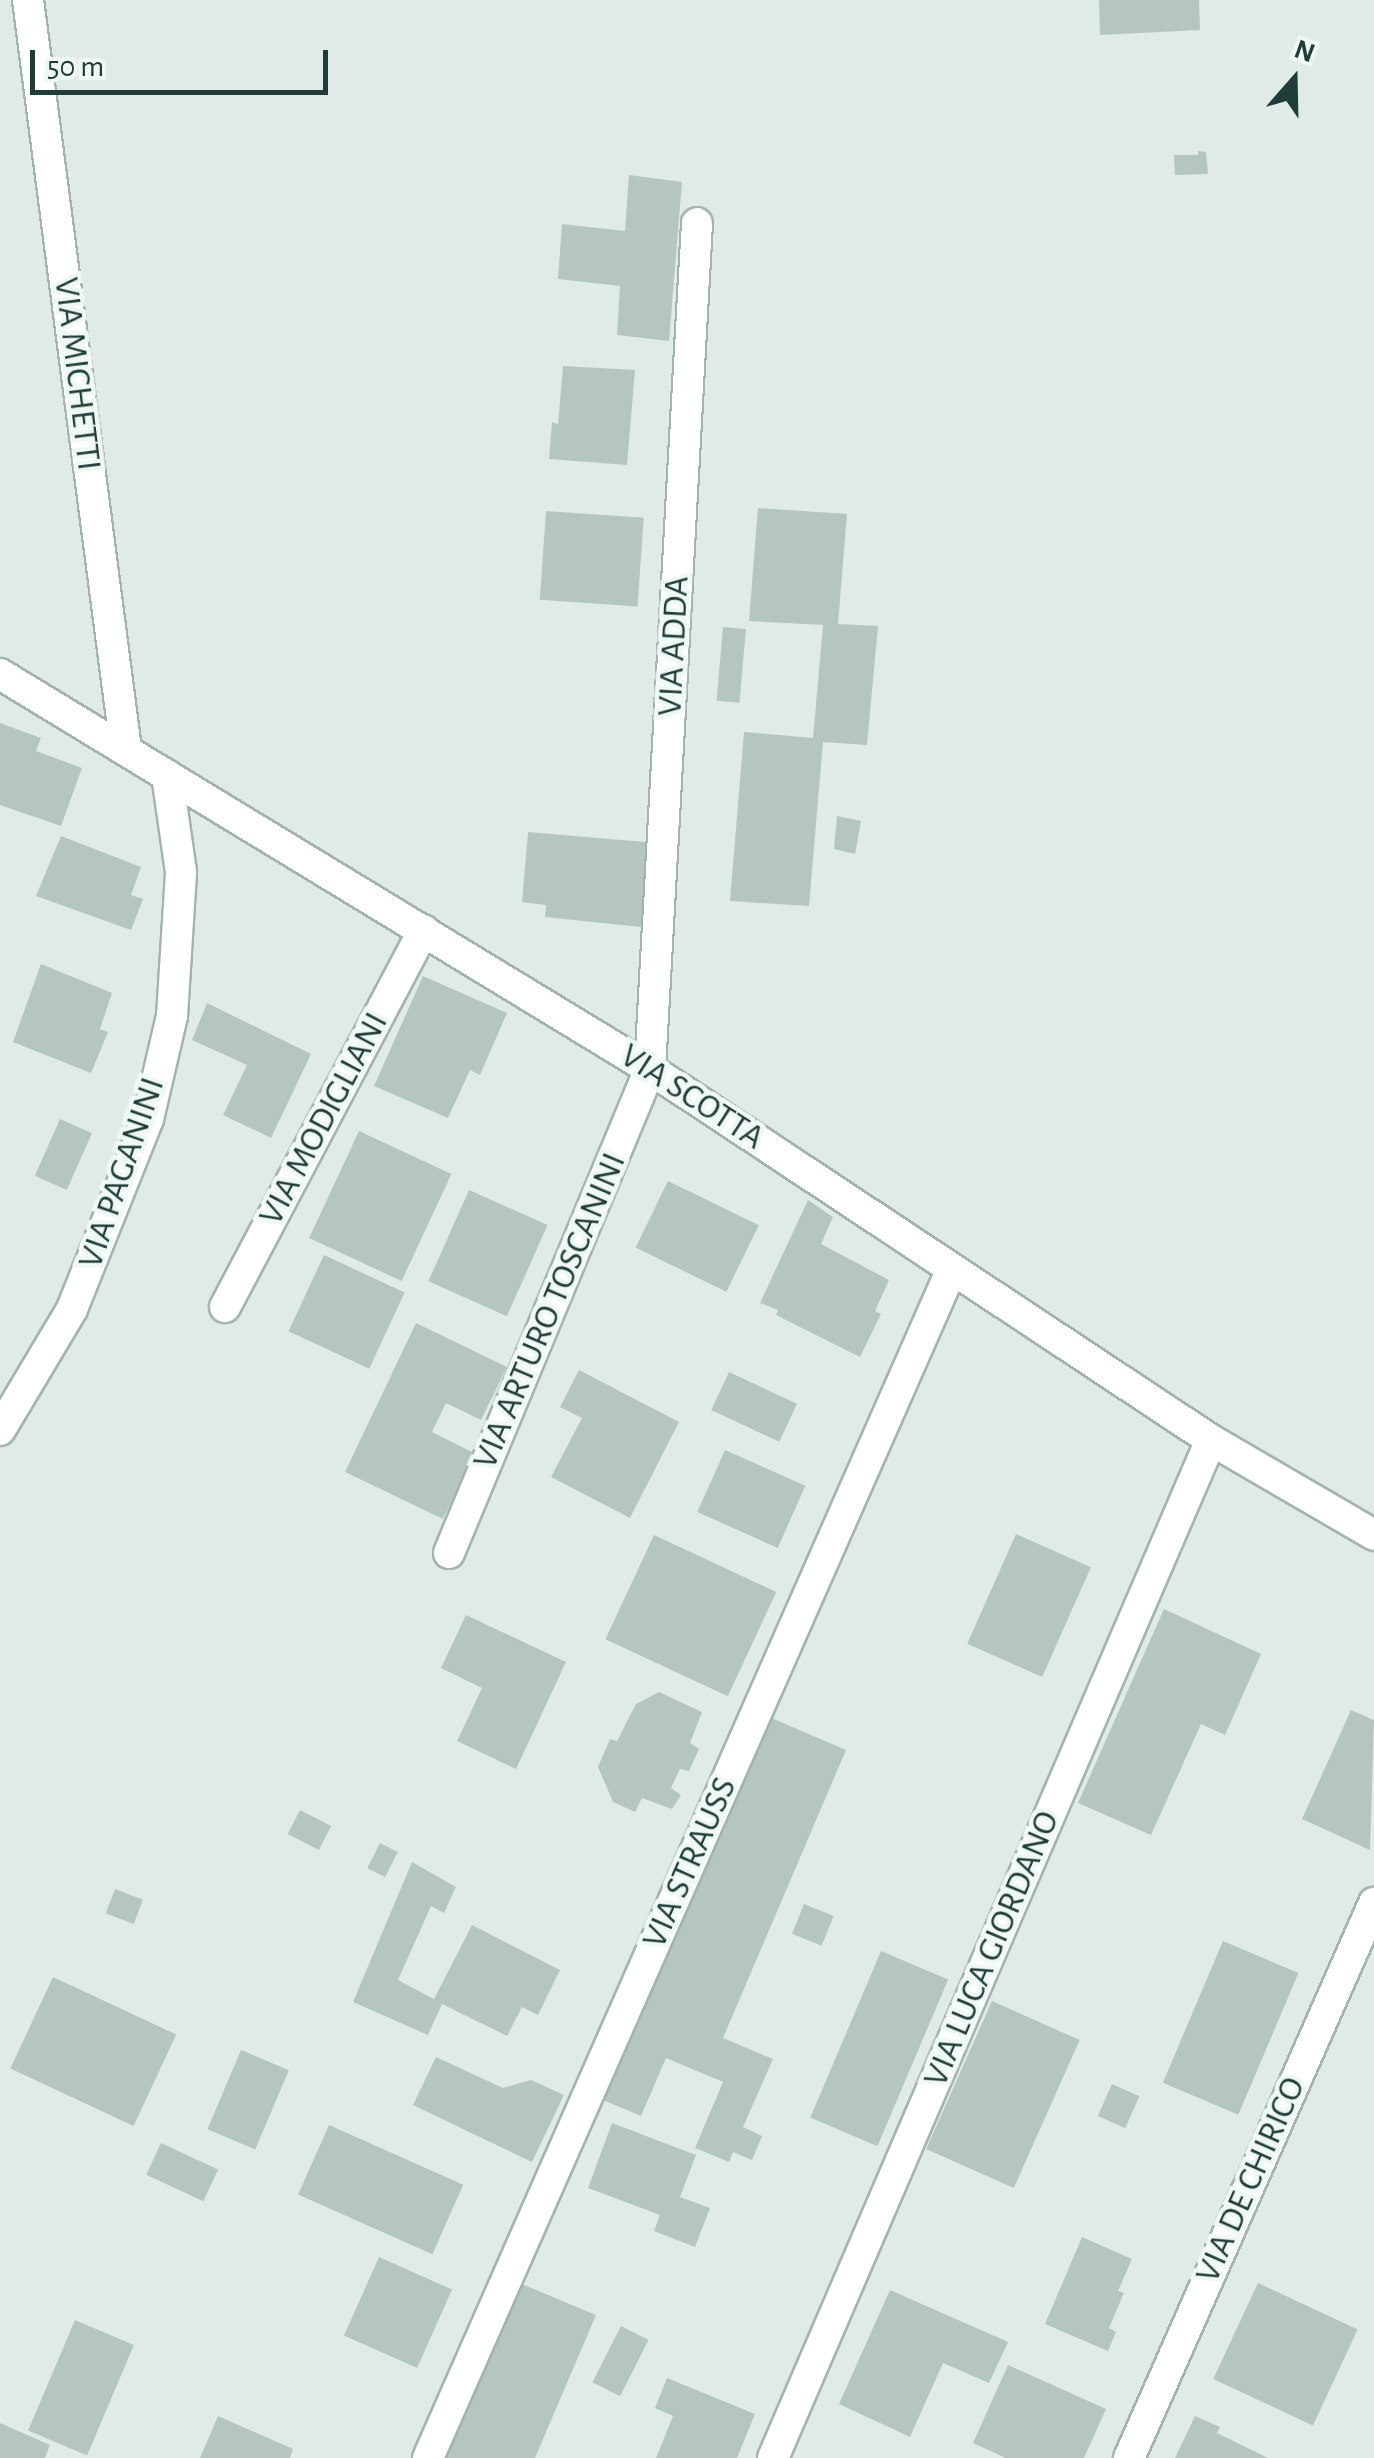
<!DOCTYPE html>
<html>
<head>
<meta charset="utf-8">
<style>
	body { margin:0 }
	#map { position:relative; width:1374px; height:2458px; overflow:hidden; background:#e0ebe8; font-family:"Alegreya Sans",sans-serif }
	div>[style] { position:absolute }
	.building>* { inset:0; background:#b5c6c1; transform-origin:0 0 }
	.roads { filter:drop-shadow(2px 0 #a3b3b0) drop-shadow(-2px 0 #a3b3b0) drop-shadow(0 2px #a3b3b0) drop-shadow(0 -2px #a3b3b0) }
	.street>* { height:30px; margin:-15px; padding:0 15px; transform-origin:15px; border-radius:15px; background:#fff }
	.secondary>* { height:30px; margin:-15px; padding:0 15px; transform-origin:15px; border-radius:15px; background:#fff }
	span { translate:-50% -50%; white-space:nowrap; text-align:center; line-height:1.15; -webkit-text-stroke:9px #f0f8f5; paint-order:stroke }
	.street-label { font-size:35px; color:#203c39 }
	.north { position:absolute; left:1244px; top:30px; width:100px; height:100px; -webkit-text-stroke:8px #f0f8f5; paint-order:stroke; rotate:20deg; font-size:28px; font-weight:700; line-height:40px; text-align:center; color:#203c39 }
	.north::after { content:''; display:block; margin:auto; width:35px; height:45px; background:#203c39; clip-path:polygon(50% 0,100% 100%,50% 72%,0 100%) }
	.scale { position:absolute; left:30px; top:50px; width:298px; height:45px; box-sizing:border-box; border:5px solid #203c39; border-top:0; padding-left:12px; font-size:30px; line-height:35px; white-space:nowrap; color:#203c39; -webkit-text-stroke:8px #f0f8f5; paint-order:stroke }
</style>
</head>
<body>
<div id="map">
	<div class="building">
		<div style="clip-path:polygon(1099px 0,1199px 0,1200px 30px,1100px 35px)"></div>
		<div style="clip-path:polygon(1198px 151px,1206px 152px,1208px 174px,1175px 175px,1174px 155px,1198px 155px)"></div>
		<div style="clip-path:polygon(629px 175px,682px 182px,669px 341px,617px 335px,620px 286px,558px 279px,562px 224px,625px 231px)"></div>
		<div style="clip-path:polygon(563px 366px,635px 370px,627px 465px,549px 459px,552px 422px,558px 424px)"></div>
		<div style="clip-path:polygon(758px 508px,847px 514px,838px 624px,878px 626px,867px 745px,823px 742px,809px 906px,730px 901px,744px 732px,813px 738px,823px 625px,749px 621px)"></div>
		<div style="left:546px;top:511px;width:98px;height:89px;rotate:4deg"></div>
		<div style="left:723px;top:627px;width:23px;height:74px;rotate:5deg"></div>
		<div style="clip-path:polygon(0 723px,41px 738px,36px 751px,82px 768px,61px 826px,0 805px)"></div>
		<div style="clip-path:polygon(837px 816px,861px 821px,855px 854px,834px 849px)"></div>
		<div style="clip-path:polygon(528px 832px,656px 843px,650px 928px,545px 917px,546px 905px,522px 902px)"></div>
		<div style="clip-path:polygon(61px 836px,141px 867px,131px 895px,143px 899px,131px 930px,36px 896px)"></div>
		<div style="clip-path:polygon(41px 964px,112px 993px,100px 1029px,108px 1032px,91px 1073px,13px 1042px)"></div>
		<div style="clip-path:polygon(423px 976px,507px 1013px,480px 1075px,470px 1070px,448px 1118px,374px 1086px)"></div>
		<div style="clip-path:polygon(207px 1003px,311px 1054px,271px 1138px,223px 1115px,247px 1065px,192px 1040px)"></div>
		<div style="left:60px;top:1119px;width:35px;height:62px;rotate:24deg"></div>
		<div style="left:359px;top:1131px;width:102px;height:118px;rotate:25deg"></div>
		<div style="left:668px;top:1181px;width:101px;height:74px;rotate:26deg"></div>
		<div style="left:469px;top:1190px;width:86px;height:100px;rotate:24deg"></div>
		<div style="clip-path:polygon(808px 1200px,833px 1217px,821px 1244px,889px 1280px,875px 1311px,881px 1314px,860px 1357px,776px 1315px,778px 1310px,760px 1303px)"></div>
		<div style="left:324px;top:1255px;width:89px;height:84px;rotate:25deg"></div>
		<div style="clip-path:polygon(416px 1323px,507px 1367px,481px 1420px,446px 1403px,432px 1432px,474px 1453px,443px 1519px,345px 1472px)"></div>
		<div style="clip-path:polygon(579px 1370px,679px 1422px,630px 1518px,551px 1477px,582px 1418px,560px 1407px)"></div>
		<div style="left:729px;top:1372px;width:75px;height:42px;rotate:25deg"></div>
		<div style="left:725px;top:1450px;width:88px;height:68px;rotate:24deg"></div>
		<div style="left:1016px;top:1534px;width:82px;height:120px;rotate:24deg"></div>
		<div style="left:654px;top:1535px;width:135px;height:115px;rotate:25deg"></div>
		<div style="clip-path:polygon(1164px 1609px,1261px 1654px,1225px 1735px,1201px 1724px,1151px 1835px,1078px 1803px)"></div>
		<div style="clip-path:polygon(466px 1615px,566px 1662px,516px 1769px,457px 1741px,482px 1688px,441px 1668px)"></div>
		<div style="clip-path:polygon(659px 1692px,702px 1712px,690px 1743px,699px 1749px,689px 1771px,680px 1769px,671px 1788px,681px 1795px,672px 1809px,642px 1798px,635px 1812px,613px 1802px,598px 1767px,610px 1739px,617px 1741px,636px 1704px)"></div>
		<div style="clip-path:polygon(1351px 1710px,1374px 1720px,1370px 1850px,1302px 1819px)"></div>
		<div style="clip-path:polygon(769px 1717px,846px 1750px,723px 2038px,773px 2059px,743px 2127px,762px 2136px,752px 2160px,733px 2152px,729px 2162px,695px 2148px,723px 2082px,666px 2058px,641px 2116px,603px 2100px)"></div>
		<div style="left:300px;top:1810px;width:35px;height:27px;rotate:27deg"></div>
		<div style="left:380px;top:1843px;width:20px;height:28px;rotate:27deg"></div>
		<div style="clip-path:polygon(412px 1862px,456px 1887px,444px 1913px,431px 1906px,398px 1980px,434px 1999px,472px 1925px,560px 1970px,538px 2015px,522px 2007px,507px 2036px,442px 2004px,428px 2035px,353px 2002px)"></div>
		<div style="left:115px;top:1889px;width:30px;height:26px;rotate:21deg"></div>
		<div style="left:804px;top:1904px;width:32px;height:32px;rotate:22deg"></div>
		<div style="left:1223px;top:1941px;width:82px;height:154px;rotate:23deg"></div>
		<div style="left:881px;top:1951px;width:73px;height:181px;rotate:23deg"></div>
		<div style="left:53px;top:1977px;width:136px;height:101px;rotate:25deg"></div>
		<div style="left:992px;top:2001px;width:96px;height:162px;rotate:24deg"></div>
		<div style="left:241px;top:2050px;width:52px;height:86px;rotate:23deg"></div>
		<div style="clip-path:polygon(436px 2057px,503px 2088px,531px 2080px,564px 2095px,532px 2162px,413px 2105px)"></div>
		<div style="left:1112px;top:2084px;width:30px;height:35px;rotate:24deg"></div>
		<div style="clip-path:polygon(612px 2123px,696px 2155px,680px 2197px,710px 2208px,695px 2247px,654px 2231px,660px 2215px,588px 2188px)"></div>
		<div style="left:329px;top:2125px;width:147px;height:76px;rotate:24deg"></div>
		<div style="left:161px;top:2143px;width:63px;height:35px;rotate:25deg"></div>
		<div style="clip-path:polygon(1082px 2237px,1132px 2259px,1118px 2291px,1124px 2293px,1109px 2328px,1116px 2332px,1108px 2351px,1045px 2324px)"></div>
		<div style="left:379px;top:2257px;width:80px;height:86px;rotate:24deg"></div>
		<div style="left:1258px;top:2283px;width:110px;height:106px;rotate:25deg"></div>
		<div style="clip-path:polygon(522px 2284px,596px 2315px,535px 2458px,446px 2458px)"></div>
		<div style="clip-path:polygon(890px 2290px,1008px 2342px,989px 2383px,943px 2363px,910px 2437px,839px 2404px)"></div>
		<div style="left:75px;top:2320px;width:64px;height:120px;rotate:23deg"></div>
		<div style="left:621px;top:2326px;width:31px;height:63px;rotate:27deg"></div>
		<div style="clip-path:polygon(1008px 2365px,1106px 2409px,1084px 2458px,1006px 2458px,973px 2443px)"></div>
		<div style="clip-path:polygon(667px 2378px,755px 2414px,737px 2458px,656px 2458px,673px 2416px,655px 2408px)"></div>
		<div style="clip-path:polygon(218px 2416px,293px 2449px,290px 2458px,200px 2458px)"></div>
		<div style="clip-path:polygon(1195px 2416px,1220px 2427px,1217px 2433px,1268px 2458px,1175px 2458px)"></div>
		<div style="clip-path:polygon(0 2423px,50px 2445px,45px 2458px,0 2458px)"></div>
	</div>
	<div class="roads">
		<div class="street">
			<div style="left:28px;top:0;width:755px;rotate:82.55deg"></div>
			<div style="left:225px;top:1307px;width:426px;rotate:-62.2deg"></div>
			<div style="left:0;top:1430px;width:141px;rotate:-59.2deg"></div>
			<div style="left:72px;top:1309px;width:205px;rotate:-68.2deg"></div>
			<div style="left:148px;top:1119px;width:106px;rotate:-76.9deg"></div>
			<div style="left:172px;top:1016px;width:144px;rotate:-86.4deg"></div>
			<div style="left:181px;top:872px;width:98px;rotate:-98.2deg"></div>
			<div style="left:449px;top:1553px;width:524px;rotate:-67.45deg"></div>
			<div style="left:650px;top:1069px;width:847px;rotate:-86.82deg"></div>
			<div style="left:428px;top:2458px;width:1299px;rotate:-66.22deg"></div>
			<div style="left:773px;top:2458px;width:1108px;rotate:-66.72deg"></div>
			<div style="left:1129px;top:2458px;width:607px;rotate:-66.18deg"></div>
		</div>
		<div class="secondary">
			<div style="left:0;top:674px;width:761px;rotate:31.29deg"></div>
			<div style="left:650px;top:1069px;width:673px;rotate:33.48deg"></div>
			<div style="left:1211px;top:1440px;width:189px;rotate:30.2deg"></div>
		</div>
	</div>
	<div class="street-label">
		<span style="left:77px;top:374px;rotate:83deg">VIA MICHETTI</span>
		<span style="left:674px;top:646px;rotate:-87deg">VIA ADDA</span>
		<span style="left:692px;top:1097px;rotate:33deg">VIA SCOTTA</span>
		<span style="left:324px;top:1119px;rotate:-62deg">VIA MODIGLIANI</span>
		<span style="left:122px;top:1173px;rotate:-71deg">VIA PAGANINI</span>
		<span style="left:550px;top:1311px;rotate:-67deg">VIA ARTURO TOSCANINI</span>
		<span style="left:690px;top:1863px;rotate:-66deg">VIA STRAUSS</span>
		<span style="left:992px;top:1949px;rotate:-67deg">VIA LUCA GIORDANO</span>
		<span style="left:1251px;top:2180px;rotate:-66deg">VIA DE CHIRICO</span>
	</div>
	<div class="north">N</div>
	<div class="scale">50 m</div>
</div>
</body>
</html>
